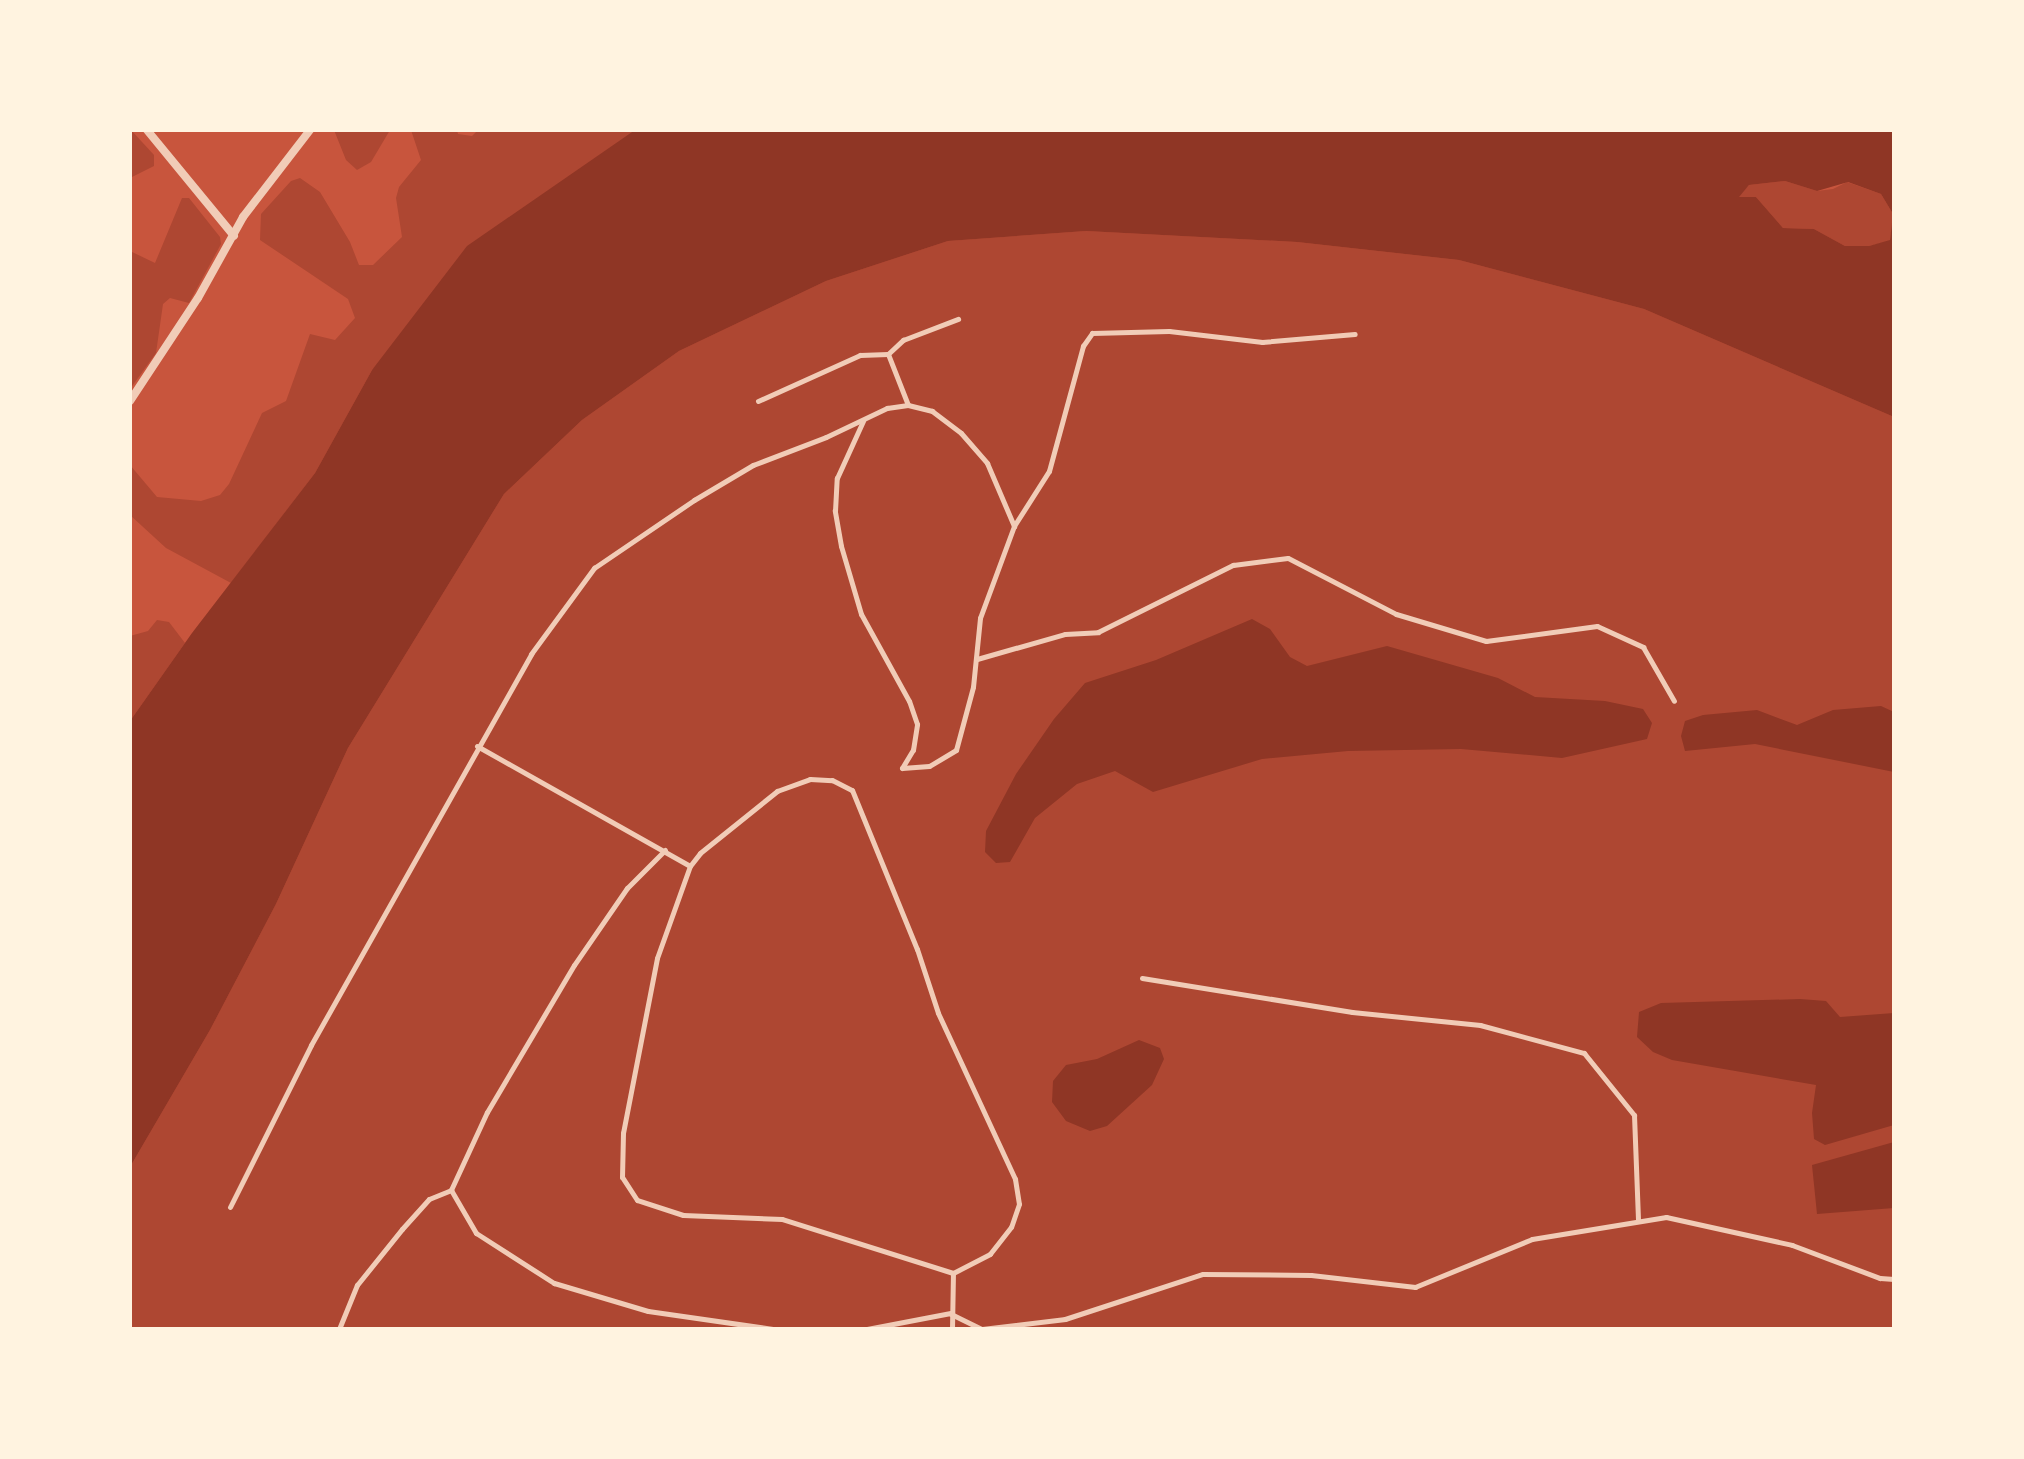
<!DOCTYPE html>
<html>
<head>
<meta charset="utf-8">
<style>
	body { margin:0 }
	#map { position:relative; width:2024px; height:1459px; overflow:hidden; background:#c8553d; font-family:"Open Sans",sans-serif }
	div>[style] { position:absolute }
	.green>* { inset:0; background:#ae4732 }
	.water>* { inset:0; background:#8f3625 }
	.service>* { height:5px; margin:-2.5px; padding:0 2.5px; transform-origin:2.5px; border-radius:2.5px; background:#f1ccb7 }
	.minor>* { height:8px; margin:-4px; padding:0 4px; transform-origin:4px; border-radius:4px; background:#f1ccb7 }
	span { translate:-50% -50%; white-space:nowrap; text-align:center; line-height:1.15; -webkit-text-stroke:6px #fff3e0; paint-order:stroke }
	.frame { position:absolute; inset:0; border:132px solid #fff3e0; pointer-events:none }
</style>
</head>
<body>
<div id="map">
	<div class="green">
		<div style="clip-path:polygon(131px 130px,154px 155px,154px 166px,130px 178px)"></div>
		<div style="clip-path:polygon(334px 130px,390px 130px,371px 162px,357px 170px,346px 160px)"></div>
		<div style="clip-path:polygon(411px 130px,457px 130px,458px 134px,472px 136px,478px 130px,635px 130px,372px 370px,315px 473px,231px 583px,166px 548px,130px 515px,130px 465px,157px 497px,201px 501px,220px 495px,229px 484px,262px 413px,286px 401px,310px 334px,335px 340px,355px 318px,348px 299px,260px 240px,261px 214px,291px 181px,300px 178px,320px 192px,350px 242px,359px 265px,373px 265px,402px 237px,396px 198px,399px 187px,421px 160px)"></div>
		<div style="clip-path:polygon(1785px 181px,1817px 191px,1833px 189px,1847px 182px,1881px 194px,1893px 214px,1890px 241px,1869px 246px,1845px 246px,1814px 229px,1783px 228px,1756px 197px,1738px 197px,1749px 185px)"></div>
		<div style="clip-path:polygon(182px 198px,189px 198px,220px 237px,221px 244px,189px 303px,170px 298px,163px 304px,156px 353px,130px 389px,130px 251px,155px 263px)"></div>
		<div style="clip-path:polygon(1086px 231px,1297px 242px,1459px 260px,1644px 309px,1894px 417px,1894px 1329px,130px 1329px,130px 1167px,210px 1030px,276px 904px,348px 748px,504px 494px,582px 420px,679px 351px,826px 281px,948px 241px)"></div>
		<div style="clip-path:polygon(157px 620px,169px 622px,185px 643px,130px 721px,130px 636px,148px 631px)"></div>
	</div>
	<div class="water">
		<div style="clip-path:polygon(evenodd,635px 130px,1894px 130px,1894px 417px,1644px 309px,1459px 260px,1297px 242px,1086px 231px,948px 241px,826px 281px,679px 351px,582px 420px,504px 494px,348px 748px,276px 904px,210px 1030px,130px 1167px,130px 721px,192px 633px,315px 473px,372px 370px,467px 246px,635px 130px,1785px 181px,1817px 191px,1848px 182px,1881px 194px,1893px 214px,1890px 240px,1869px 246px,1845px 246px,1814px 229px,1783px 228px,1756px 197px,1739px 197px,1749px 185px,1785px 181px)"></div>
		<div style="clip-path:polygon(1252px 619px,1270px 629px,1290px 657px,1307px 666px,1387px 646px,1498px 678px,1535px 697px,1605px 701px,1643px 709px,1652px 723px,1647px 739px,1562px 758px,1461px 749px,1348px 751px,1262px 759px,1153px 792px,1115px 771px,1077px 784px,1035px 818px,1010px 862px,996px 863px,985px 852px,986px 831px,1016px 774px,1054px 719px,1085px 683px,1156px 660px)"></div>
		<div style="clip-path:polygon(1881px 706px,1894px 712px,1894px 772px,1755px 744px,1685px 751px,1681px 736px,1685px 721px,1703px 715px,1757px 710px,1797px 725px,1833px 710px)"></div>
		<div style="clip-path:polygon(1800px 999px,1826px 1001px,1840px 1017px,1894px 1013px,1894px 1125px,1825px 1145px,1814px 1139px,1812px 1113px,1816px 1085px,1672px 1060px,1653px 1052px,1637px 1037px,1639px 1012px,1661px 1003px)"></div>
		<div style="clip-path:polygon(1139px 1040px,1160px 1048px,1164px 1059px,1152px 1085px,1107px 1126px,1090px 1131px,1066px 1121px,1052px 1102px,1053px 1081px,1066px 1065px,1097px 1059px)"></div>
		<div style="clip-path:polygon(1894px 1142px,1894px 1208px,1817px 1214px,1812px 1165px)"></div>
	</div>
	<div class="service">
		<div style="left:758px;top:401px;width:112px;rotate:-24.3deg"></div>
		<div style="left:860px;top:355px;width:28px;rotate:-2deg"></div>
		<div style="left:908px;top:405px;width:55px;rotate:-111.4deg"></div>
		<div style="left:888px;top:354px;width:21px;rotate:-43deg"></div>
		<div style="left:903px;top:340px;width:59px;rotate:-20.9deg"></div>
		<div style="left:1014px;top:526px;width:65px;rotate:-57.5deg"></div>
		<div style="left:1049px;top:471px;width:130px;rotate:-74.8deg"></div>
		<div style="left:1083px;top:346px;width:16px;rotate:-55deg"></div>
		<div style="left:1092px;top:333px;width:77px;rotate:-1.5deg"></div>
		<div style="left:1169px;top:331px;width:94px;rotate:6.7deg"></div>
		<div style="left:1262px;top:342px;width:93px;rotate:-4.9deg"></div>
		<div style="left:977px;top:659px;width:91px;rotate:-15.9deg"></div>
		<div style="left:1065px;top:634px;width:33px;rotate:-3deg"></div>
		<div style="left:1098px;top:632px;width:151px;rotate:-26.4deg"></div>
		<div style="left:1233px;top:565px;width:55px;rotate:-7.3deg"></div>
		<div style="left:1288px;top:558px;width:122px;rotate:27.4deg"></div>
		<div style="left:1396px;top:614px;width:94px;rotate:16.7deg"></div>
		<div style="left:1486px;top:641px;width:112px;rotate:-7.7deg"></div>
		<div style="left:1597px;top:626px;width:51px;rotate:24.5deg"></div>
		<div style="left:1643px;top:647px;width:62px;rotate:60.1deg"></div>
		<div style="left:477px;top:746px;width:244px;rotate:29.4deg"></div>
		<div style="left:665px;top:850px;width:54px;rotate:135deg"></div>
		<div style="left:627px;top:888px;width:93px;rotate:124.5deg"></div>
		<div style="left:574px;top:965px;width:171px;rotate:120.6deg"></div>
		<div style="left:487px;top:1112px;width:86px;rotate:114.8deg"></div>
		<div style="left:451px;top:1190px;width:50px;rotate:59.8deg"></div>
		<div style="left:476px;top:1233px;width:93px;rotate:32.7deg"></div>
		<div style="left:554px;top:1283px;width:98px;rotate:16.6deg"></div>
		<div style="left:648px;top:1311px;width:126px;rotate:8.2deg"></div>
		<div style="left:1142px;top:978px;width:213px;rotate:9.2deg"></div>
		<div style="left:1352px;top:1012px;width:129px;rotate:5.8deg"></div>
		<div style="left:1480px;top:1025px;width:108px;rotate:15.1deg"></div>
		<div style="left:1584px;top:1053px;width:80px;rotate:51.1deg"></div>
		<div style="left:1634px;top:1115px;width:106px;rotate:87.8deg"></div>
		<div style="left:230px;top:1207px;width:181px;rotate:-63.4deg"></div>
		<div style="left:311px;top:1045px;width:449px;rotate:-60.6deg"></div>
		<div style="left:531px;top:654px;width:107px;rotate:-53.8deg"></div>
		<div style="left:594px;top:568px;width:121px;rotate:-34.2deg"></div>
		<div style="left:694px;top:500px;width:69px;rotate:-30.7deg"></div>
		<div style="left:753px;top:465px;width:78px;rotate:-21deg"></div>
		<div style="left:826px;top:437px;width:68px;rotate:-25.4deg"></div>
		<div style="left:887px;top:408px;width:21px;rotate:-8deg"></div>
		<div style="left:908px;top:405px;width:25px;rotate:14deg"></div>
		<div style="left:932px;top:411px;width:36px;rotate:37deg"></div>
		<div style="left:961px;top:433px;width:40px;rotate:49deg"></div>
		<div style="left:987px;top:463px;width:69px;rotate:66.8deg"></div>
		<div style="left:1014px;top:526px;width:98px;rotate:110.3deg"></div>
		<div style="left:980px;top:618px;width:69px;rotate:95.8deg"></div>
		<div style="left:973px;top:687px;width:65px;rotate:105.1deg"></div>
		<div style="left:956px;top:750px;width:31px;rotate:149deg"></div>
		<div style="left:929px;top:766px;width:27px;rotate:176deg"></div>
		<div style="left:902px;top:768px;width:21px;rotate:-59deg"></div>
		<div style="left:913px;top:750px;width:26px;rotate:-81deg"></div>
		<div style="left:917px;top:724px;width:24px;rotate:-109deg"></div>
		<div style="left:909px;top:701px;width:99px;rotate:-118.9deg"></div>
		<div style="left:861px;top:614px;width:71px;rotate:-106.4deg"></div>
		<div style="left:841px;top:546px;width:36px;rotate:-100deg"></div>
		<div style="left:835px;top:511px;width:33px;rotate:-87deg"></div>
		<div style="left:837px;top:478px;width:63px;rotate:-65.5deg"></div>
		<div style="left:951px;top:1314px;width:34px;rotate:26deg"></div>
		<div style="left:982px;top:1329px;width:84px;rotate:-6.9deg"></div>
		<div style="left:1065px;top:1319px;width:145px;rotate:-18.1deg"></div>
		<div style="left:1203px;top:1274px;width:108px;rotate:0.5deg"></div>
		<div style="left:1311px;top:1275px;width:105px;rotate:6.6deg"></div>
		<div style="left:1415px;top:1287px;width:126px;rotate:-22.3deg"></div>
		<div style="left:1532px;top:1239px;width:136px;rotate:-9.3deg"></div>
		<div style="left:1666px;top:1217px;width:129px;rotate:12.5deg"></div>
		<div style="left:1792px;top:1245px;width:94px;rotate:20.6deg"></div>
		<div style="left:1880px;top:1278px;width:14px;rotate:4deg"></div>
		<div style="left:339px;top:1329px;width:48px;rotate:-67.8deg"></div>
		<div style="left:357px;top:1285px;width:72px;rotate:-51.2deg"></div>
		<div style="left:402px;top:1229px;width:40px;rotate:-48deg"></div>
		<div style="left:429px;top:1199px;width:24px;rotate:-22deg"></div>
		<div style="left:867px;top:1329px;width:85px;rotate:-10.9deg"></div>
		<div style="left:952px;top:1329px;width:56px;rotate:-89deg"></div>
		<div style="left:953px;top:1273px;width:179px;rotate:-162.5deg"></div>
		<div style="left:782px;top:1219px;width:99px;rotate:-177.7deg"></div>
		<div style="left:683px;top:1215px;width:48px;rotate:-161.9deg"></div>
		<div style="left:637px;top:1200px;width:27px;rotate:-123deg"></div>
		<div style="left:622px;top:1177px;width:44px;rotate:-88.7deg"></div>
		<div style="left:623px;top:1133px;width:178px;rotate:-79deg"></div>
		<div style="left:657px;top:958px;width:98px;rotate:-70.3deg"></div>
		<div style="left:690px;top:866px;width:16px;rotate:-52deg"></div>
		<div style="left:700px;top:853px;width:99px;rotate:-38.8deg"></div>
		<div style="left:777px;top:791px;width:35px;rotate:-20deg"></div>
		<div style="left:810px;top:779px;width:22px;rotate:3deg"></div>
		<div style="left:832px;top:780px;width:22px;rotate:27deg"></div>
		<div style="left:852px;top:790px;width:172px;rotate:67.8deg"></div>
		<div style="left:917px;top:949px;width:67px;rotate:71.8deg"></div>
		<div style="left:938px;top:1013px;width:183px;rotate:65.1deg"></div>
		<div style="left:1015px;top:1179px;width:25px;rotate:81deg"></div>
		<div style="left:1019px;top:1204px;width:24px;rotate:109deg"></div>
		<div style="left:1011px;top:1227px;width:34px;rotate:128deg"></div>
		<div style="left:990px;top:1254px;width:42px;rotate:152.8deg"></div>
	</div>
	<div class="minor">
		<div style="left:147px;top:130px;width:137px;rotate:50.6deg"></div>
		<div style="left:130px;top:401px;width:123px;rotate:-56.6deg"></div>
		<div style="left:198px;top:298px;width:93px;rotate:-60.9deg"></div>
		<div style="left:243px;top:217px;width:110px;rotate:-52.4deg"></div>
	</div>
	<div class="frame"></div>
</div>
</body>
</html>
